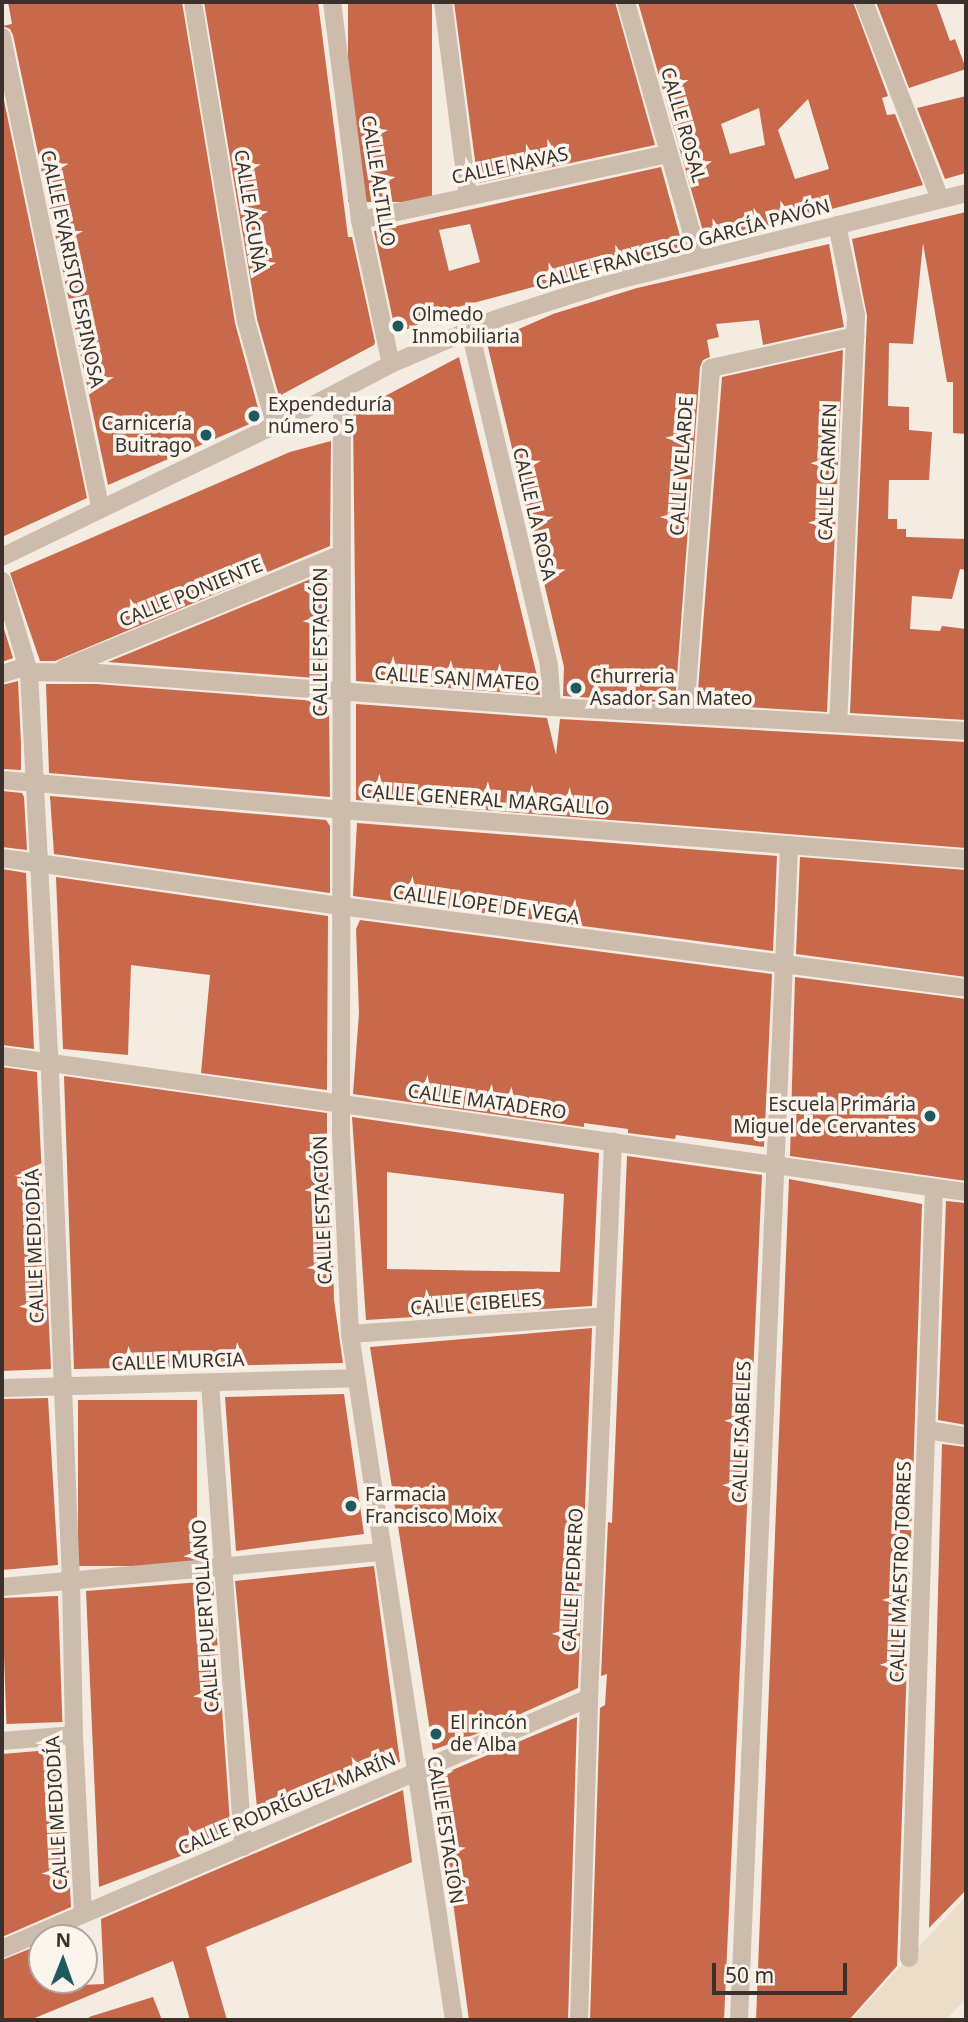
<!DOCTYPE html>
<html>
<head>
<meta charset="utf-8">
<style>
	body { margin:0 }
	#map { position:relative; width:968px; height:2022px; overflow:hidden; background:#f4ebe1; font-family:"Noto Sans",sans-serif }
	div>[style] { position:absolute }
	.plaza>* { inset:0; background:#ecdcc8 }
	.building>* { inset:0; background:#c8694b; transform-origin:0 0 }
	.minor>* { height:18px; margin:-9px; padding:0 9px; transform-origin:9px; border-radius:9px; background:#cdbbac }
	.dots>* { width:19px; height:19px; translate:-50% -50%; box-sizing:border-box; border:4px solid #fbf5ee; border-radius:50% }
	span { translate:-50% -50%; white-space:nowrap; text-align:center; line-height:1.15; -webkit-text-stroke:7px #fbf5ee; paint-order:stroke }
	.street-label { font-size:19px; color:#3b302b }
	.poi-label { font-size:19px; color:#3b302b }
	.left { translate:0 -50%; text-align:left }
	.right { translate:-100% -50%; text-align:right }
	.frame { position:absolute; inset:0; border:4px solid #3b302b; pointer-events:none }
	.north { position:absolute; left:28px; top:1924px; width:70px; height:70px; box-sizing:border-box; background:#fbf5ee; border:2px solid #aea6a0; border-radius:50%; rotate:1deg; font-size:19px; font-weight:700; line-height:28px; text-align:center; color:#3b302b }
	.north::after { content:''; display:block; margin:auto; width:24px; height:32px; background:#1f5a5e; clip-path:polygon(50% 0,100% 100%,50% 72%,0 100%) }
	.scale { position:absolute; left:712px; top:1963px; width:135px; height:32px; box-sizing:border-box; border:4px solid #3b302b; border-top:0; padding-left:9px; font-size:21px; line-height:24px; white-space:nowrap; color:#3b302b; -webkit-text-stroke:5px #fbf5ee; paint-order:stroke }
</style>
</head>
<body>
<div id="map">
	<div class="plaza">
		<div style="clip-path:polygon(966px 1896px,966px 1998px,946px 2020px,851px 2020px)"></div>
	</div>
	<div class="building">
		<div style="clip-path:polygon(8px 2px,182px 2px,235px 323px,261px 419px,108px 485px,13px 35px,10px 29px,2px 26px,12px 24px)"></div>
		<div style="clip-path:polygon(204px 2px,318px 2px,348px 237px,352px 237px,375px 342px,374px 345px,279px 396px,257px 319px)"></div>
		<div style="left:348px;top:2px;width:84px;height:200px"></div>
		<div style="clip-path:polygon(454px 2px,615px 2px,655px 145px,478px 183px)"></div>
		<div style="clip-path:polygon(evenodd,638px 2px,853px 2px,888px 96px,882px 98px,887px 115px,895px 114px,923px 185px,706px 242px,638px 2px,808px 99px,829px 169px,795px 179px,778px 130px,808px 99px,638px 2px,759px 108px,765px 145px,730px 154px,721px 124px,759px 108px)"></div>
		<div style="clip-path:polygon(876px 2px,936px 2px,950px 41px,955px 39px,966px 69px,909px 88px)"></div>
		<div style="clip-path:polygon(2px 91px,87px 498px,2px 537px)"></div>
		<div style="clip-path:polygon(966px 96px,966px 173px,945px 179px,917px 108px)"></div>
		<div style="clip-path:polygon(evenodd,661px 167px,683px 247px,458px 307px,396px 334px,374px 231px,661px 167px,470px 224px,480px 262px,449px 271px,439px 230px,470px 224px)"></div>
		<div style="clip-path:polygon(966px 212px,966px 434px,953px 433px,953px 382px,947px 382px,923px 243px,913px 344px,889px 343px,888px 406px,909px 407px,909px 430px,932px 432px,929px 480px,889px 480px,888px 519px,897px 519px,897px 529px,906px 529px,906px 537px,966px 539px,966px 570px,960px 569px,952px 599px,912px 596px,910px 629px,940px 631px,942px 626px,966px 629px,966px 720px,850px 713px,867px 316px,852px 239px)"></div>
		<div style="clip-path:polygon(829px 244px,844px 327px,763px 345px,759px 320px,716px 324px,719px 337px,707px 340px,710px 357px,703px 360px,700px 367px,675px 703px,563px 696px,564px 667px,487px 343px,553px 314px,637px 288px)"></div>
		<div style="clip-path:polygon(843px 350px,827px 712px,697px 704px,722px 377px)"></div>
		<div style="clip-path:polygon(459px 357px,539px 684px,540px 695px,356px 681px,353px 413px)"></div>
		<div style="clip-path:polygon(331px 441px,330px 546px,55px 661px,40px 661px,10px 573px,290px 452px)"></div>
		<div style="clip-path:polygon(330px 571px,328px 679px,108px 662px)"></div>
		<div style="clip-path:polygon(2px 629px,4px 629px,13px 658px,2px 662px)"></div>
		<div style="clip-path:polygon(18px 681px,21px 743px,21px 770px,2px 769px,2px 685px)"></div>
		<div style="clip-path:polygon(46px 684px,97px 684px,329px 702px,330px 797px,49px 773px)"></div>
		<div style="clip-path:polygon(356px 704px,547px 718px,556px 755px,560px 719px,966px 742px,966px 848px,356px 800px)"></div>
		<div style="clip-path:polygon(2px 791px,22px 793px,24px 797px,27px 850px,2px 847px)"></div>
		<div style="clip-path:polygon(50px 796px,326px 820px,330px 826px,330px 893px,54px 854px)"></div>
		<div style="clip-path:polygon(357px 823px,777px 856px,773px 951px,353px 896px)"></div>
		<div style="clip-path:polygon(800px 857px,966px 870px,966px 977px,796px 954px)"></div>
		<div style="clip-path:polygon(2px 869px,26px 873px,34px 1049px,2px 1045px)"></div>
		<div style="clip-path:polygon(56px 877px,328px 916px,327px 1090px,201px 1073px,210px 975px,131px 965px,128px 1055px,63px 1049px)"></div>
		<div style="clip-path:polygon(360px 920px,772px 974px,764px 1147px,676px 1135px,675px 1139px,628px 1133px,628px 1129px,584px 1123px,584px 1127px,353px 1094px,359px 1013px,356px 929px)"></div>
		<div style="clip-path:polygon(795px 977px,966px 999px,966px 1181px,790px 1156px)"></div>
		<div style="clip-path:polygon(2px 1067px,37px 1072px,51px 1369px,2px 1371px)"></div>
		<div style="clip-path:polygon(64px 1076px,327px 1113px,327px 1171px,331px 1171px,334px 1300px,343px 1363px,74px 1369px)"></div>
		<div style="clip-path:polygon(evenodd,352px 1117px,599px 1153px,592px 1306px,366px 1320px,352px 1117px,387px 1172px,564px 1194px,560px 1272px,387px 1269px,387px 1172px)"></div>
		<div style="clip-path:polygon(627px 1156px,762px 1175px,724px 2020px,590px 2020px,600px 1708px,605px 1705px,607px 1674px,601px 1676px,608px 1522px,612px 1523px)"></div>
		<div style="clip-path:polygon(789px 1179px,922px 1204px,897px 1966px,849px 2020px,756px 2020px)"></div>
		<div style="clip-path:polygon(946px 1201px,966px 1203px,966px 1425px,938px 1420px)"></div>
		<div style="clip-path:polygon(592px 1328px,578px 1688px,476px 1734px,433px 1750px,370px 1347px)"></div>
		<div style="clip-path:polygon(344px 1394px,364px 1534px,236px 1551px,225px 1397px)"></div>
		<div style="clip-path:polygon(48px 1398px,58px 1565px,2px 1570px,2px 1399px)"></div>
		<div style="left:78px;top:1400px;width:119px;height:166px"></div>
		<div style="clip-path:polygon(942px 1444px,966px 1447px,966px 1890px,929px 1928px)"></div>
		<div style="clip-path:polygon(374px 1566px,400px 1762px,258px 1818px,235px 1581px)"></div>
		<div style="clip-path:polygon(213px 1581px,231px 1837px,99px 1887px,86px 1591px)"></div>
		<div style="left:58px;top:1596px;width:126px;height:56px;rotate:88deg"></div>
		<div style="clip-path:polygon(577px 1717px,568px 2020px,469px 2020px,436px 1777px)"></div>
		<div style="clip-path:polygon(62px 1749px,71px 1907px,2px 1937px,2px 1754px)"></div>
		<div style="clip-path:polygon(403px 1790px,412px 1862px,206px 1947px,227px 2020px,190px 2020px,173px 1961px,30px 2020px,2px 2020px,2px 1960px,42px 1944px,42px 1980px,81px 1980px,81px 1985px,104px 1984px,101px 1919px)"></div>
		<div style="clip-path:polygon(153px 1997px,162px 2020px,90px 2020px,89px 2017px)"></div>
	</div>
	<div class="minor">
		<div style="left:193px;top:2px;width:323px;rotate:80.6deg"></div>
		<div style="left:246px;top:321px;width:108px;rotate:74.4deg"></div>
		<div style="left:332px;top:2px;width:220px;rotate:82.7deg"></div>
		<div style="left:360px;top:220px;width:147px;rotate:77.9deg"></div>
		<div style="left:443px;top:2px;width:196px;rotate:82.7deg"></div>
		<div style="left:626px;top:2px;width:267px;rotate:74.1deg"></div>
		<div style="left:864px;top:2px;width:211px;rotate:68.9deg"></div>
		<div style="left:2px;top:37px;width:482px;rotate:78.2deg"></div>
		<div style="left:360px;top:220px;width:316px;rotate:-12.1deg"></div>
		<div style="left:837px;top:225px;width:92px;rotate:78.1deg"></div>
		<div style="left:856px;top:315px;width:408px;rotate:92.5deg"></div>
		<div style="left:470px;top:331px;width:344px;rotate:76.7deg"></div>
		<div style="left:549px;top:666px;width:41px;rotate:85.8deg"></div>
		<div style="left:342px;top:390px;width:745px;rotate:90.08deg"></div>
		<div style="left:341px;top:1135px;width:199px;rotate:87.4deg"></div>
		<div style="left:350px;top:1334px;width:694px;rotate:81.38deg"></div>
		<div style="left:2px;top:557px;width:303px;rotate:-25.8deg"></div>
		<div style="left:275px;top:425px;width:131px;rotate:-27.7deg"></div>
		<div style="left:391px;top:364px;width:114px;rotate:-23.2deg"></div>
		<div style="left:496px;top:319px;width:124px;rotate:-17.9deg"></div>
		<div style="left:614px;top:281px;width:363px;rotate:-14deg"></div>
		<div style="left:2px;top:581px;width:95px;rotate:73.5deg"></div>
		<div style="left:29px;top:672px;width:403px;rotate:87deg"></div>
		<div style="left:50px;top:1074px;width:507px;rotate:87.63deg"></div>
		<div style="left:71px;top:1581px;width:154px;rotate:88.9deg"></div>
		<div style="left:74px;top:1735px;width:179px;rotate:87.1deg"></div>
		<div style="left:64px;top:668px;width:300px;rotate:-22.3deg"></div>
		<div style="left:29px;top:672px;width:69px;rotate:0.8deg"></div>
		<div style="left:98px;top:673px;width:455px;rotate:4.3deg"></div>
		<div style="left:552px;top:707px;width:415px;rotate:3.3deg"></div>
		<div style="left:2px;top:674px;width:26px;rotate:-18deg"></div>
		<div style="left:685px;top:715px;width:348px;rotate:-85.7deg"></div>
		<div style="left:711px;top:368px;width:148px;rotate:-12.5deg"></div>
		<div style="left:2px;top:780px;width:341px;rotate:5deg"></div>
		<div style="left:342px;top:810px;width:626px;rotate:4.49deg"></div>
		<div style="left:2px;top:858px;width:342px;rotate:8.1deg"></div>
		<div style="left:341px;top:906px;width:630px;rotate:7.47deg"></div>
		<div style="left:2px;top:1056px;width:974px;rotate:8.03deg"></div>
		<div style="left:350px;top:1334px;width:256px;rotate:-4deg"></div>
		<div style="left:210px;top:1383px;width:465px;rotate:85.9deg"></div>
		<div style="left:2px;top:1388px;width:353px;rotate:-1.6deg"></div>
		<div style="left:927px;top:1430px;width:39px;rotate:9deg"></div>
		<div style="left:2px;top:1587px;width:382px;rotate:-5.3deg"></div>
		<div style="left:2px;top:1741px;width:72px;rotate:-4.8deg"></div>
		<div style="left:2px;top:1949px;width:638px;rotate:-23.15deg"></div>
		<div style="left:909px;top:1958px;width:770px;rotate:-88.14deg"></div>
		<div style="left:579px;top:2020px;width:322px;rotate:-88.2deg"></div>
		<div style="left:589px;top:1698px;width:557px;rotate:-87.53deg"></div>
		<div style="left:739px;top:2020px;width:1176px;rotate:-87.56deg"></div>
	</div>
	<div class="dots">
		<div style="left:398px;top:326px;background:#1f5a5e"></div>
		<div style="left:254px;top:416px;background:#1f5a5e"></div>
		<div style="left:206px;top:435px;background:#1f5a5e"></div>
		<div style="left:576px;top:688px;background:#1f5a5e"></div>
		<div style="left:930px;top:1116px;background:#1f5a5e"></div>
		<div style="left:351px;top:1506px;background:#1f5a5e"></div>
		<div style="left:436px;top:1734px;background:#1f5a5e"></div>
	</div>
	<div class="street-label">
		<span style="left:683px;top:125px;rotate:74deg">CALLE ROSAL</span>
		<span style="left:510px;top:166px;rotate:-12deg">CALLE NAVAS</span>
		<span style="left:378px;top:181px;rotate:81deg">CALLE ALTILLO</span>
		<span style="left:250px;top:211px;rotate:81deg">CALLE ACUÑA</span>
		<span style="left:683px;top:245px;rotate:-15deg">CALLE FRANCISCO GARCÍA PAVÓN</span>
		<span style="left:72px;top:269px;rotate:78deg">CALLE EVARISTO ESPINOSA</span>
		<span style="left:682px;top:466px;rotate:-86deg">CALLE VELARDE</span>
		<span style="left:828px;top:472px;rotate:-88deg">CALLE CARMEN</span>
		<span style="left:534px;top:514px;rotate:77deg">CALLE LA ROSA</span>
		<span style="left:191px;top:593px;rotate:-22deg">CALLE PONIENTE</span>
		<span style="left:321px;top:642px;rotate:-90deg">CALLE ESTACIÓN</span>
		<span style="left:457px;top:679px;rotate:4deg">CALLE SAN MATEO</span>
		<span style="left:485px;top:800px;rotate:4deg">CALLE GENERAL MARGALLO</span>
		<span style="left:486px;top:905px;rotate:8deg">CALLE LOPE DE VEGA</span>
		<span style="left:487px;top:1102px;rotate:8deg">CALLE MATADERO</span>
		<span style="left:323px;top:1210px;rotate:-92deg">CALLE ESTACIÓN</span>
		<span style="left:35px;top:1246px;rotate:-92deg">CALLE MEDIODÍA</span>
		<span style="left:476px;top:1304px;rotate:-4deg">CALLE CIBELES</span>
		<span style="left:178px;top:1362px;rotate:-2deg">CALLE MURCIA</span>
		<span style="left:742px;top:1432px;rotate:-88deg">CALLE ISABELES</span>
		<span style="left:901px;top:1572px;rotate:-88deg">CALLE MAESTRO TORRES</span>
		<span style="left:573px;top:1580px;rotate:-87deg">CALLE PEDRERO</span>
		<span style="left:206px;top:1616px;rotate:-94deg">CALLE PUERTOLLANO</span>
		<span style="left:287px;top:1804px;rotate:-23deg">CALLE RODRÍGUEZ MARÍN</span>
		<span style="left:57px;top:1813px;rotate:-93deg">CALLE MEDIODÍA</span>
		<span style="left:445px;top:1830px;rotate:81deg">CALLE ESTACIÓN</span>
	</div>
	<div class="poi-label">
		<span class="left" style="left:412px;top:326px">Olmedo<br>Inmobiliaria</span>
		<span class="left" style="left:268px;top:416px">Expendeduría<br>número 5</span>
		<span class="right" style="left:192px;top:435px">Carnicería<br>Buitrago</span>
		<span class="left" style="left:590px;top:688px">Churreria<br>Asador San Mateo</span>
		<span class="right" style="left:916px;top:1116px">Escuela Primária<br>Miguel de Cervantes</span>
		<span class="left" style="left:365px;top:1506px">Farmacia<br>Francisco Moix</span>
		<span class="left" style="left:450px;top:1734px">El rincón<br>de Alba</span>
	</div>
	<div class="frame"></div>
	<div class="north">N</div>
	<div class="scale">50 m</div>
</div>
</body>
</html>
